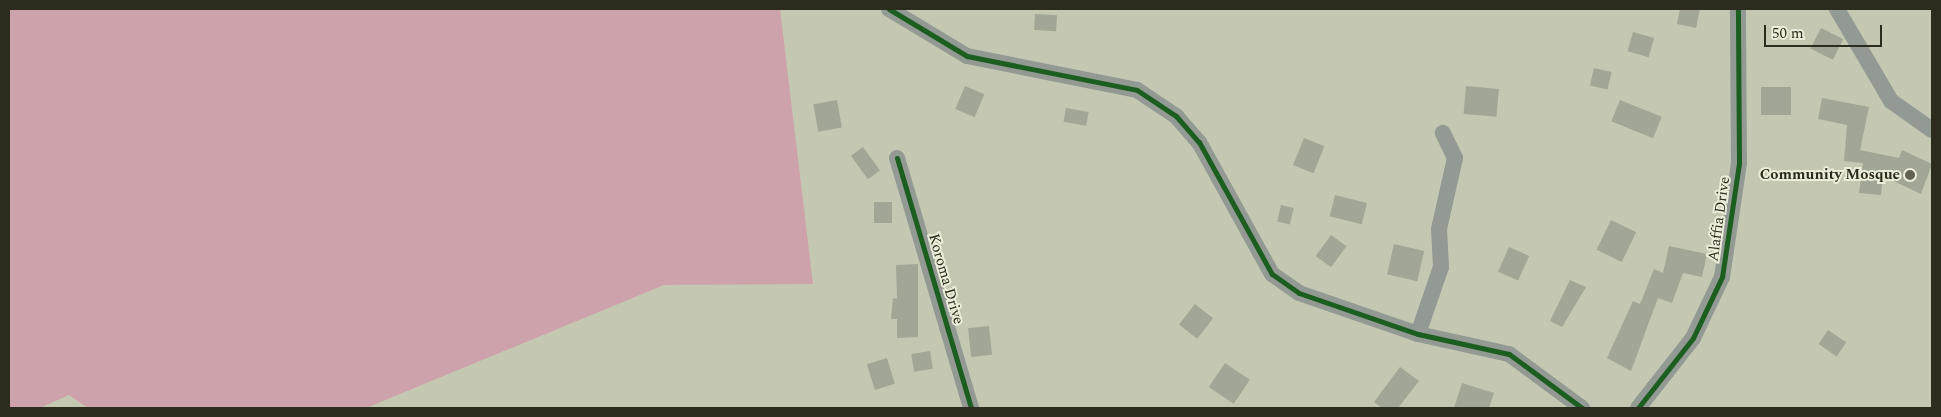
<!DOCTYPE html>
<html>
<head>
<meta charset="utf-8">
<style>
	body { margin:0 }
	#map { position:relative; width:1941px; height:417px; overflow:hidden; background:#c4c7b1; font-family:Spectral,serif }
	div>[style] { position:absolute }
	.green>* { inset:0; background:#cda2ab }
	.building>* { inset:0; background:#a1a696; transform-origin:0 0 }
	.minor>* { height:16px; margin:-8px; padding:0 8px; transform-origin:8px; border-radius:8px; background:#939993 }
	.cycleway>* { height:5px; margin:-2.5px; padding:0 2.5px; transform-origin:2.5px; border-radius:2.5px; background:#1b5e20 }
	.dots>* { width:14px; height:14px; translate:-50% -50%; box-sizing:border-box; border:2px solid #ebedda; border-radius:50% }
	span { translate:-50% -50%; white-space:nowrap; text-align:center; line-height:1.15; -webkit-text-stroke:4px #ebedda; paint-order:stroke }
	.poi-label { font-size:15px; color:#2b2c1e; font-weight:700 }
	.right { translate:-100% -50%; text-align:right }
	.street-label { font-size:15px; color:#2b2c1e }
	.frame { position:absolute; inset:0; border:10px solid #2b2c1e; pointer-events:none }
	.scale { position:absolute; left:1764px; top:25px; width:118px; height:22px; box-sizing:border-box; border:2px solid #2b2c1e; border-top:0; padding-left:6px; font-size:15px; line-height:18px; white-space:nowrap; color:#2b2c1e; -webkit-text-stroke:4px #ebedda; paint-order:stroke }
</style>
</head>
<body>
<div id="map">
	<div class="green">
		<div style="clip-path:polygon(9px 9px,780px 9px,813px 284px,664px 285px,366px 408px,88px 408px,69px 395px,40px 408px,9px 408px)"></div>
	</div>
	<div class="building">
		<div style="clip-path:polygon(1680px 9px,1700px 9px,1696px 28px,1677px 24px)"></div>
		<div style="left:1035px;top:14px;width:22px;height:16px;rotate:3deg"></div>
		<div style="left:1821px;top:28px;width:25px;height:23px;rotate:27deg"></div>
		<div style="left:1633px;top:32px;width:22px;height:20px;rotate:16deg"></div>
		<div style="left:1594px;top:68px;width:18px;height:18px;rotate:13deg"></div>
		<div style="left:965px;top:86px;width:21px;height:25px;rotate:23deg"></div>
		<div style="left:1466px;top:86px;width:33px;height:28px;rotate:5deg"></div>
		<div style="left:1761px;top:87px;width:30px;height:28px"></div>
		<div style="clip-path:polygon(1822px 98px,1869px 107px,1860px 150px,1899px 158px,1902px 150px,1932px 164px,1921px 194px,1883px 176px,1881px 195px,1859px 193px,1863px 163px,1844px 161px,1847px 125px,1818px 119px)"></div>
		<div style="left:837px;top:100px;width:28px;height:24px;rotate:80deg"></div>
		<div style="left:1620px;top:100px;width:45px;height:23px;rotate:22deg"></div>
		<div style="left:1066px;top:108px;width:23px;height:14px;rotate:10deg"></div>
		<div style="left:1304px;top:138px;width:22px;height:29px;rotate:22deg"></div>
		<div style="left:863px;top:147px;width:29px;height:15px;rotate:54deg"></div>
		<div style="left:1335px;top:195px;width:33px;height:22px;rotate:14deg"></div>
		<div style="left:874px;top:202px;width:18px;height:21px"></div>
		<div style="left:1281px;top:205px;width:13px;height:17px;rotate:13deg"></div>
		<div style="left:1611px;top:220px;width:28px;height:33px;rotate:26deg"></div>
		<div style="left:1331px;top:235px;width:19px;height:26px;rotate:36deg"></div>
		<div style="left:1394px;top:244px;width:31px;height:31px;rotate:13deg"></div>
		<div style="clip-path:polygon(1669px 246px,1707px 254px,1702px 277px,1683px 273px,1672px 303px,1658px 298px,1631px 371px,1607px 358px,1633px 301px,1640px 304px,1654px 269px,1663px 273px)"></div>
		<div style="left:1509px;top:247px;width:22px;height:27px;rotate:24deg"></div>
		<div style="clip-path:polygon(918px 264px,918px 337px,897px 338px,897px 319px,891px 319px,893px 298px,897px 299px,896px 265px)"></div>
		<div style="clip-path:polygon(1570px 280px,1586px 287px,1562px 327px,1550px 321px)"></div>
		<div style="left:1195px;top:304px;width:23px;height:26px;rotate:38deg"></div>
		<div style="left:989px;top:326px;width:29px;height:21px;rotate:84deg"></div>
		<div style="left:1828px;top:330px;width:22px;height:17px;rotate:34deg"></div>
		<div style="left:930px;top:351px;width:18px;height:19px;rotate:81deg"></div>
		<div style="left:887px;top:358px;width:27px;height:21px;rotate:73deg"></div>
		<div style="left:1225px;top:363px;width:30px;height:29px;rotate:34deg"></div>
		<div style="clip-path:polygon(1400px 367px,1419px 381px,1398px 408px,1382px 408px,1374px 402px)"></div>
		<div style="clip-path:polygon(1462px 383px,1494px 393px,1489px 408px,1454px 408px)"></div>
	</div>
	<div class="minor">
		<div style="left:889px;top:9px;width:91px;rotate:31.1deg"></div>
		<div style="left:967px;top:56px;width:173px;rotate:11.3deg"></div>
		<div style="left:1137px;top:90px;width:47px;rotate:33.7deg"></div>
		<div style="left:1176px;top:116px;width:35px;rotate:49deg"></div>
		<div style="left:1199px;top:142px;width:151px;rotate:61.1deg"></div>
		<div style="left:1272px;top:274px;width:33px;rotate:35deg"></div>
		<div style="left:1299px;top:293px;width:126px;rotate:19deg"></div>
		<div style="left:1418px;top:334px;width:93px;rotate:12.4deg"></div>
		<div style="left:1509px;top:354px;width:91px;rotate:36.5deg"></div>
		<div style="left:1837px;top:9px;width:107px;rotate:59.6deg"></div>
		<div style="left:1891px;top:101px;width:50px;rotate:35.3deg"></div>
		<div style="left:897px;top:158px;width:261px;rotate:73.5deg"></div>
		<div style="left:1418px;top:334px;width:71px;rotate:-71.1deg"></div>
		<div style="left:1441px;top:267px;width:38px;rotate:-93deg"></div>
		<div style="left:1439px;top:229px;width:73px;rotate:-77.3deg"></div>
		<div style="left:1455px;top:158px;width:28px;rotate:-116deg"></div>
		<div style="left:1638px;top:408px;width:89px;rotate:-51.8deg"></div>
		<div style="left:1693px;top:338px;width:68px;rotate:-64.6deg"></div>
		<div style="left:1722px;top:277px;width:115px;rotate:-81.5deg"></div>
		<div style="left:1739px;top:163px;width:154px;rotate:-90.4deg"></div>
	</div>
	<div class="cycleway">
		<div style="left:889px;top:9px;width:91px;rotate:31.1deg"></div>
		<div style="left:967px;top:56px;width:173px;rotate:11.3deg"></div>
		<div style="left:1137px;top:90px;width:47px;rotate:33.7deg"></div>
		<div style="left:1176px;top:116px;width:35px;rotate:49deg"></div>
		<div style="left:1199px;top:142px;width:151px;rotate:61.1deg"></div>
		<div style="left:1272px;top:274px;width:33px;rotate:35deg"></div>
		<div style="left:1299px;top:293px;width:126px;rotate:19deg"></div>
		<div style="left:1418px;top:334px;width:93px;rotate:12.4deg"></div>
		<div style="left:1509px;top:354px;width:91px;rotate:36.5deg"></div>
		<div style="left:897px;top:158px;width:261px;rotate:73.5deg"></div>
		<div style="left:1638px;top:408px;width:89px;rotate:-51.8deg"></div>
		<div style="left:1693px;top:338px;width:68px;rotate:-64.6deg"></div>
		<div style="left:1722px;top:277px;width:115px;rotate:-81.5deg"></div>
		<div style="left:1739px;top:163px;width:154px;rotate:-90.4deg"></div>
	</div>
	<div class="dots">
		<div style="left:1910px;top:175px;background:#616251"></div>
	</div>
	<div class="poi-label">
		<span class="right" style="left:1900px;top:175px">Community Mosque</span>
	</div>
	<div class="street-label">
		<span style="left:1719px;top:219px;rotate:-82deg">Alaffia Drive</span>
		<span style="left:946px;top:279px;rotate:74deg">Koroma Drive</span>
	</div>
	<div class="frame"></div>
	<div class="scale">50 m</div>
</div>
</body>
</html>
